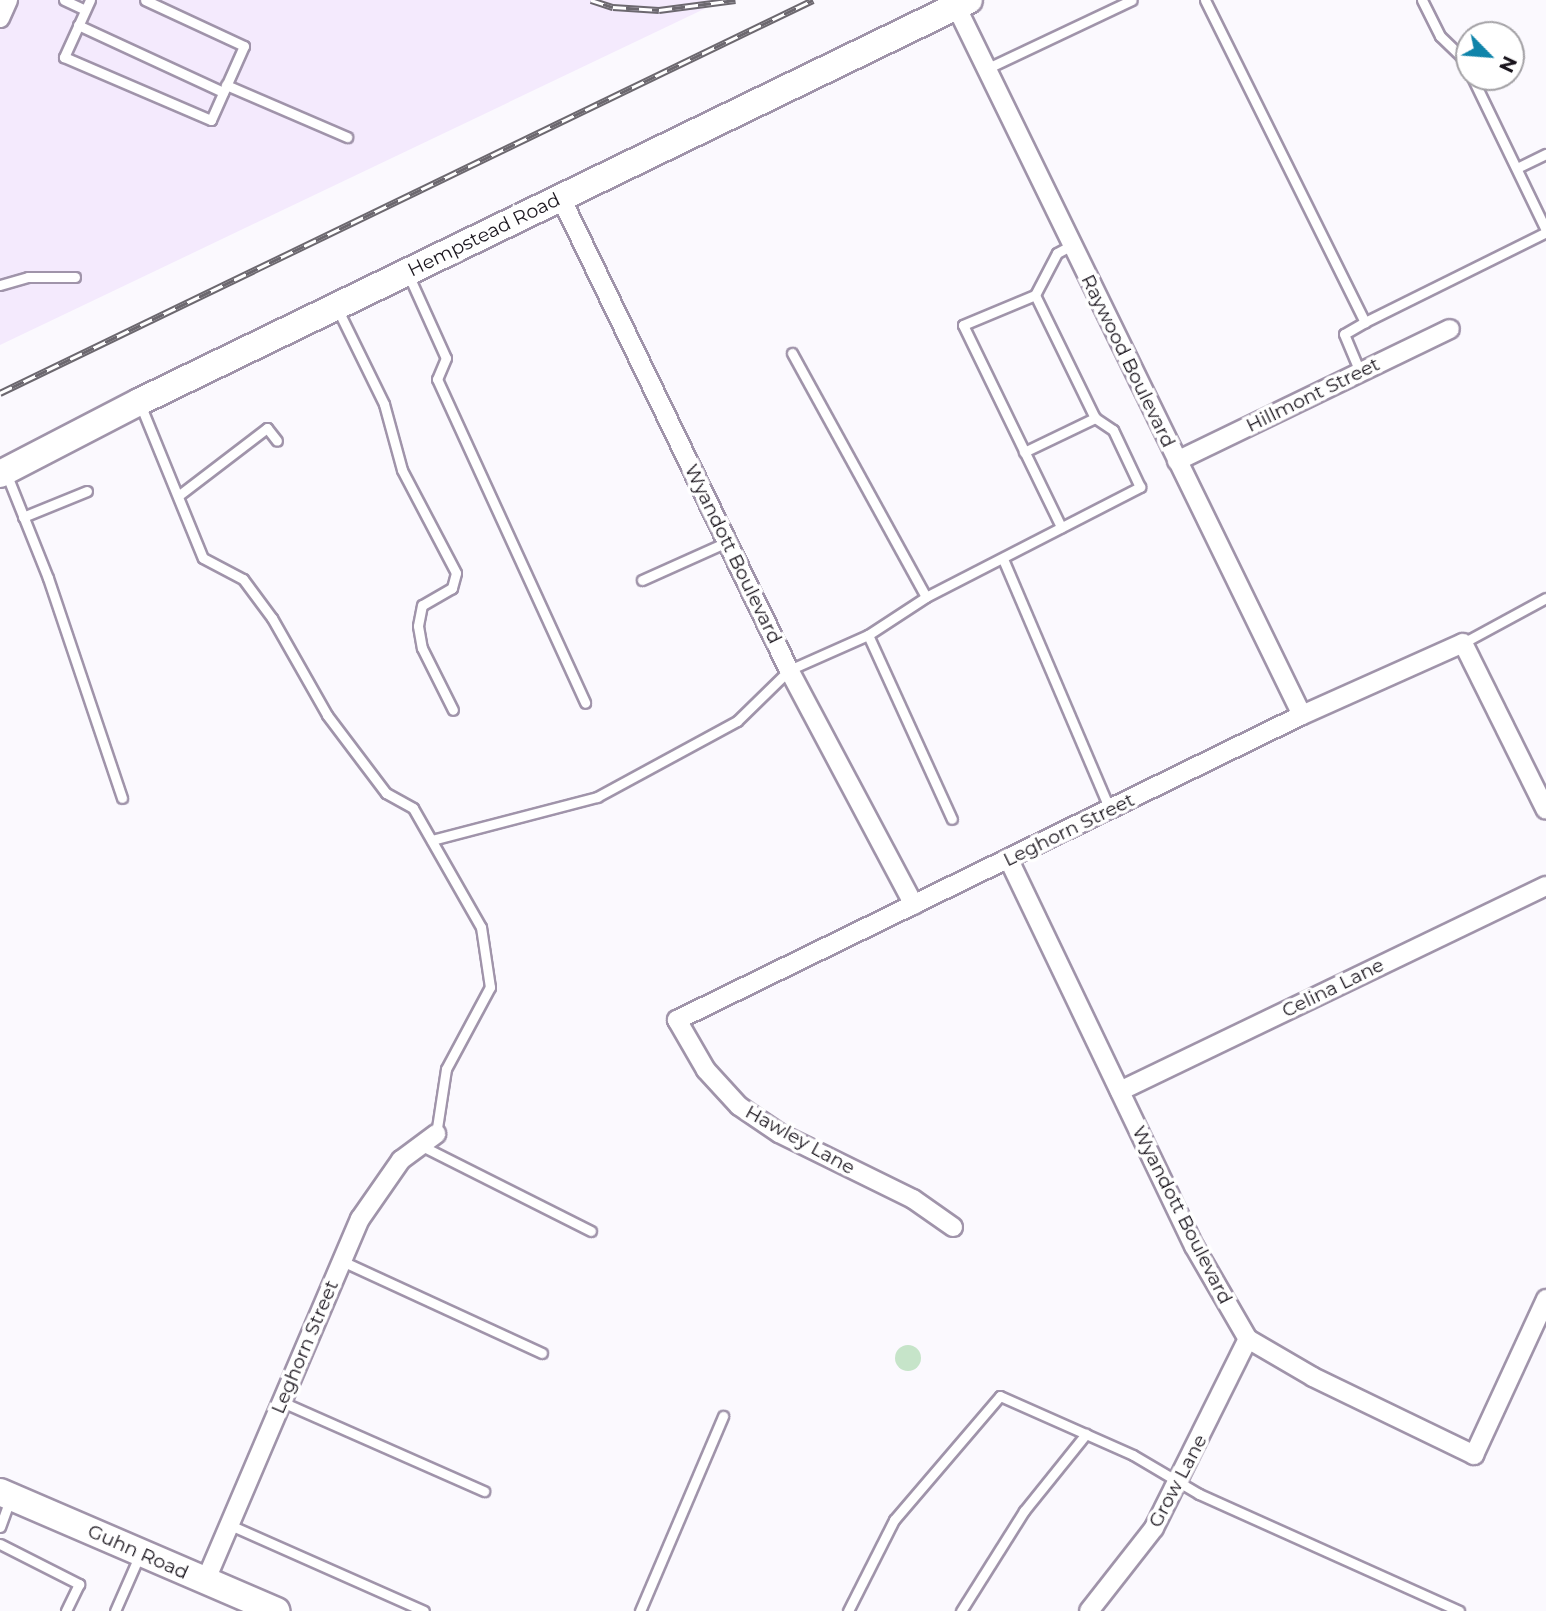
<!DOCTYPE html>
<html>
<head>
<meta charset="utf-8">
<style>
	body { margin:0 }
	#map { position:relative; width:1546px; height:1611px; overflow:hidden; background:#fbf9fe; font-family:Montserrat,sans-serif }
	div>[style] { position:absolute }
	.built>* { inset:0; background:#f4eafd }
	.green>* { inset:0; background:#c6e4c9 }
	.round { border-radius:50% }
	.roads { filter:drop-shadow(2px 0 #a094aa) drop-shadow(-2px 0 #a094aa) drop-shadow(0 2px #a094aa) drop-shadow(0 -2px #a094aa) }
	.lane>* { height:9px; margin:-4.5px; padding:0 4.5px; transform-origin:4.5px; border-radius:4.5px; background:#fff }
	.street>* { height:18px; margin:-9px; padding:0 9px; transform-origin:9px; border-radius:9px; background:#fff }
	.secondary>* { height:26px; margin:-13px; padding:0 13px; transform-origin:13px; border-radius:13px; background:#fff }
	.rail>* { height:7px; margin-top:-3.5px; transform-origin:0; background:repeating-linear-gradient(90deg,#fff 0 13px,#6c686f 0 26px); box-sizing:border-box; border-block:2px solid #6c686f }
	span { translate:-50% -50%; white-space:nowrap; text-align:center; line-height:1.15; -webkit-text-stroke:7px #fff; paint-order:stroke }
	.street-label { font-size:19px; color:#1a151d }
	.north { position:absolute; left:1455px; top:21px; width:70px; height:70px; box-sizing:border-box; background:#fff; border:2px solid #a3a1a5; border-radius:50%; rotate:115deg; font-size:19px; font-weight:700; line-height:28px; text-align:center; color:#1a151d }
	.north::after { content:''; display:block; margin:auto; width:24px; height:32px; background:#0f84aa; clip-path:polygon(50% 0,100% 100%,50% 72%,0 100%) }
</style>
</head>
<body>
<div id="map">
	<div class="built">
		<div style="clip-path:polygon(0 0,723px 0,0 345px)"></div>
	</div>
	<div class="green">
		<div class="round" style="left:895px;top:1345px;width:26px;height:26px"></div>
	</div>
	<div class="roads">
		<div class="lane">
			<div style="left:64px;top:0;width:23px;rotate:25deg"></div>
			<div style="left:90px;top:0;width:63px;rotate:114.5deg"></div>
			<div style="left:64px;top:57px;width:160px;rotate:23.2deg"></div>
			<div style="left:211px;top:120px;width:81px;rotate:-66deg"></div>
			<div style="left:244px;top:46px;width:109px;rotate:-155.1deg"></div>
			<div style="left:1205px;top:0;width:360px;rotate:63.6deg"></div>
			<div style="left:1365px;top:322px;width:24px;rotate:150deg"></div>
			<div style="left:1344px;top:334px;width:41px;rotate:67.2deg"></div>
			<div style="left:1422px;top:0;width:40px;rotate:63.4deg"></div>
			<div style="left:1440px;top:36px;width:30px;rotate:44deg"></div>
			<div style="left:1462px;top:57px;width:16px;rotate:63deg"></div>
			<div style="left:78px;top:25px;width:160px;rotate:24.8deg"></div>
			<div style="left:986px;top:69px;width:161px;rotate:-25.3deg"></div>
			<div style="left:1472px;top:77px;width:170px;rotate:64.2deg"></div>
			<div style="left:226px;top:85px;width:132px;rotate:23.3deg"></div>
			<div style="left:1519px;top:167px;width:30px;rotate:-26deg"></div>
			<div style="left:408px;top:274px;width:92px;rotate:65.7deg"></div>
			<div style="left:446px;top:358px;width:23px;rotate:113deg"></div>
			<div style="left:437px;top:379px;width:356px;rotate:65.4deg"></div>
			<div style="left:0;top:285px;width:29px;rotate:-16deg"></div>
			<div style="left:28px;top:277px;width:47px"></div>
			<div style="left:1035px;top:295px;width:47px;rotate:-62.4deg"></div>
			<div style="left:1057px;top:253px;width:17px;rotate:-28deg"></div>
			<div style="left:337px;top:308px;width:107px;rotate:63.9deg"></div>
			<div style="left:384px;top:404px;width:68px;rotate:74.7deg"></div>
			<div style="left:402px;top:470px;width:116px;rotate:62.3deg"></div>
			<div style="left:456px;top:573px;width:16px;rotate:105deg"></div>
			<div style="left:452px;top:588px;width:34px;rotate:150deg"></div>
			<div style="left:422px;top:605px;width:21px;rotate:101deg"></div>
			<div style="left:418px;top:626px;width:22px;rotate:80deg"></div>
			<div style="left:422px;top:648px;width:69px;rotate:63.4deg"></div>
			<div style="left:1365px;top:322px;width:202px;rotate:-26.4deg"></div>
			<div style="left:792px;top:353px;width:278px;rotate:61.2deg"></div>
			<div style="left:140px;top:404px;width:166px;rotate:67.8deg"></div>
			<div style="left:203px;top:558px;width:45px;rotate:27.7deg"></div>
			<div style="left:243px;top:579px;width:49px;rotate:53.4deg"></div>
			<div style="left:272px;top:618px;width:112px;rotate:60.4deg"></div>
			<div style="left:327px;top:715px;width:98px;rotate:52.9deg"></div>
			<div style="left:386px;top:793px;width:31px;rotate:29deg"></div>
			<div style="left:413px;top:808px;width:137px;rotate:60.3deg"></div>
			<div style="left:481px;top:927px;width:61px;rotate:81.5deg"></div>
			<div style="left:490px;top:987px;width:93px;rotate:118.2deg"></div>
			<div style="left:446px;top:1069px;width:66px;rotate:98.7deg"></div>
			<div style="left:1024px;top:452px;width:79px;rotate:-25.6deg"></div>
			<div style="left:6px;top:473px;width:113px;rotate:68.2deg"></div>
			<div style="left:48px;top:578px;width:232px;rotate:71.4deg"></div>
			<div style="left:178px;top:496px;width:112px;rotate:-37.4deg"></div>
			<div style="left:267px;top:428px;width:16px;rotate:52deg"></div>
			<div style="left:23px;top:517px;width:69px;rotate:-22.1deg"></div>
			<div style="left:1003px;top:559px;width:273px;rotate:66.9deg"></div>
			<div style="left:642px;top:580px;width:93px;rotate:-24.1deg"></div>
			<div style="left:868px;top:635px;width:202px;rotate:65.5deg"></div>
			<div style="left:1463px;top:643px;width:94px;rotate:-28.5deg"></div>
			<div style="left:432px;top:840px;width:171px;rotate:-14.6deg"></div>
			<div style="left:597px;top:797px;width:159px;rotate:-28.5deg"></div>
			<div style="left:737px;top:721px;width:73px;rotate:-44.4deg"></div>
			<div style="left:789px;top:670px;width:86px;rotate:-23.9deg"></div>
			<div style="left:868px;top:635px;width:69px;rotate:-33.2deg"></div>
			<div style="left:926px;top:597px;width:241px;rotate:-27.2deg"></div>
			<div style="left:1140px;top:487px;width:63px;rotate:-115.3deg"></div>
			<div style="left:1113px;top:430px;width:22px;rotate:-146deg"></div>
			<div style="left:1095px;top:418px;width:137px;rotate:-116deg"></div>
			<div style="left:1035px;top:295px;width:78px;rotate:157.4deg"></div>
			<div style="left:963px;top:325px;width:225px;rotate:64.1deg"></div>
			<div style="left:422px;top:1146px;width:189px;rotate:26.7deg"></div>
			<div style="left:342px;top:1261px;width:220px;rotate:24.7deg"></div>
			<div style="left:282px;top:1402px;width:221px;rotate:23.8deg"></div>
			<div style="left:230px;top:1525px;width:212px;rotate:23.9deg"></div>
			<div style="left:0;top:1527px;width:30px;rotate:-70deg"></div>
			<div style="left:0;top:1544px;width:89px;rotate:26.9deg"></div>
			<div style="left:79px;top:1584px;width:30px;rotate:116deg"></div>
			<div style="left:115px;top:1611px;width:62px;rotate:-66.3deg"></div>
			<div style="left:640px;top:1611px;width:212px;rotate:-66.9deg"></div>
			<div style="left:848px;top:1611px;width:102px;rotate:-63.2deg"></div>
			<div style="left:894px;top:1520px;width:163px;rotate:-49.5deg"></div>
			<div style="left:1000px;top:1396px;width:145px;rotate:23.9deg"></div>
			<div style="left:1133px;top:1455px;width:77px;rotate:30.6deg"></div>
			<div style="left:1199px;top:1494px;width:285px;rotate:24.2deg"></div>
			<div style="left:961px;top:1611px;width:118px;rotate:-57.8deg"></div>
			<div style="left:1024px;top:1511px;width:99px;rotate:-51.2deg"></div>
		</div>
		<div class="street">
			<div style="left:956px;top:6px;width:789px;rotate:63.99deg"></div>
			<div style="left:0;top:18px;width:20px;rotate:-66deg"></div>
			<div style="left:561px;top:198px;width:524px;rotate:64.22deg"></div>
			<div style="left:789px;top:670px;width:266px;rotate:62deg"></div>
			<div style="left:1177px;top:461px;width:303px;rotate:-25.8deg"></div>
			<div style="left:1009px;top:860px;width:428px;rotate:64.4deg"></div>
			<div style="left:1194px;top:1246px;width:108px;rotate:59.9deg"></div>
			<div style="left:1248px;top:1339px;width:75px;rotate:30.3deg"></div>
			<div style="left:1313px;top:1377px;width:179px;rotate:25.8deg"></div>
			<div style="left:1474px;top:1455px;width:172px;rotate:-65.2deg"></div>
			<div style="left:1120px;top:1091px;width:473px;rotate:-25.7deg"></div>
			<div style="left:953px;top:1227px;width:49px;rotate:-145deg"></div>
			<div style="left:913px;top:1199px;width:149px;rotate:-153.8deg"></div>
			<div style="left:779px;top:1133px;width:48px;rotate:-146deg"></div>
			<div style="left:739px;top:1106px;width:49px;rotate:-132.5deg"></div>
			<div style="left:706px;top:1070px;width:58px;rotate:-120.1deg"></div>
			<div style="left:677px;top:1020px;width:695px;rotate:-26.01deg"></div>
			<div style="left:1302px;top:715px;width:176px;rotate:-24.1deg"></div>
			<div style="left:1463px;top:643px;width:186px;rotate:63.6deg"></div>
			<div style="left:205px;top:1582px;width:395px;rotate:-66.9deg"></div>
			<div style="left:360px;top:1219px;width:72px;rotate:-55.2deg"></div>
			<div style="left:401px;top:1160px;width:44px;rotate:-36.6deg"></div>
			<div style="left:1089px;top:1611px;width:105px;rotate:-51.9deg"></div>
			<div style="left:1154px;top:1528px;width:211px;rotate:-63.6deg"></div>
		</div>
		<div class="secondary">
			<div style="left:0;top:474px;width:157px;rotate:-27.4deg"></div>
			<div style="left:139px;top:402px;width:922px;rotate:-25.84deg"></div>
			<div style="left:0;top:1492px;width:301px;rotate:23.3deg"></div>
		</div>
	</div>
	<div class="rail">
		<div style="left:591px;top:0;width:23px;rotate:18deg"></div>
		<div style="left:613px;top:7px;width:46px;rotate:3.7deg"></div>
		<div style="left:659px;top:10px;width:77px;rotate:-7.5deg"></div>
		<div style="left:0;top:393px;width:903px;rotate:-25.8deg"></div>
	</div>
	<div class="street-label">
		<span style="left:484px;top:235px;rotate:-26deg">Hempstead Road</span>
		<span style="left:1128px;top:361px;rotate:64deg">Raywood Boulevard</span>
		<span style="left:1313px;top:395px;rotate:-26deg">Hillmont Street</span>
		<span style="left:733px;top:554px;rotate:64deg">Wyandott Boulevard</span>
		<span style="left:1069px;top:830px;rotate:-26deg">Leghorn Street</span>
		<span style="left:1333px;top:988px;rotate:-26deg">Celina Lane</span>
		<span style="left:800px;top:1140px;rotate:29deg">Hawley Lane</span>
		<span style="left:1182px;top:1215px;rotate:63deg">Wyandott Boulevard</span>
		<span style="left:305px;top:1347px;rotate:-67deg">Leghorn Street</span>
		<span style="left:1178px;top:1481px;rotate:-62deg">Grow Lane</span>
		<span style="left:138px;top:1552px;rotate:24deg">Guhn Road</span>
	</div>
	<div class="north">N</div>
</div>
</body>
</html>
